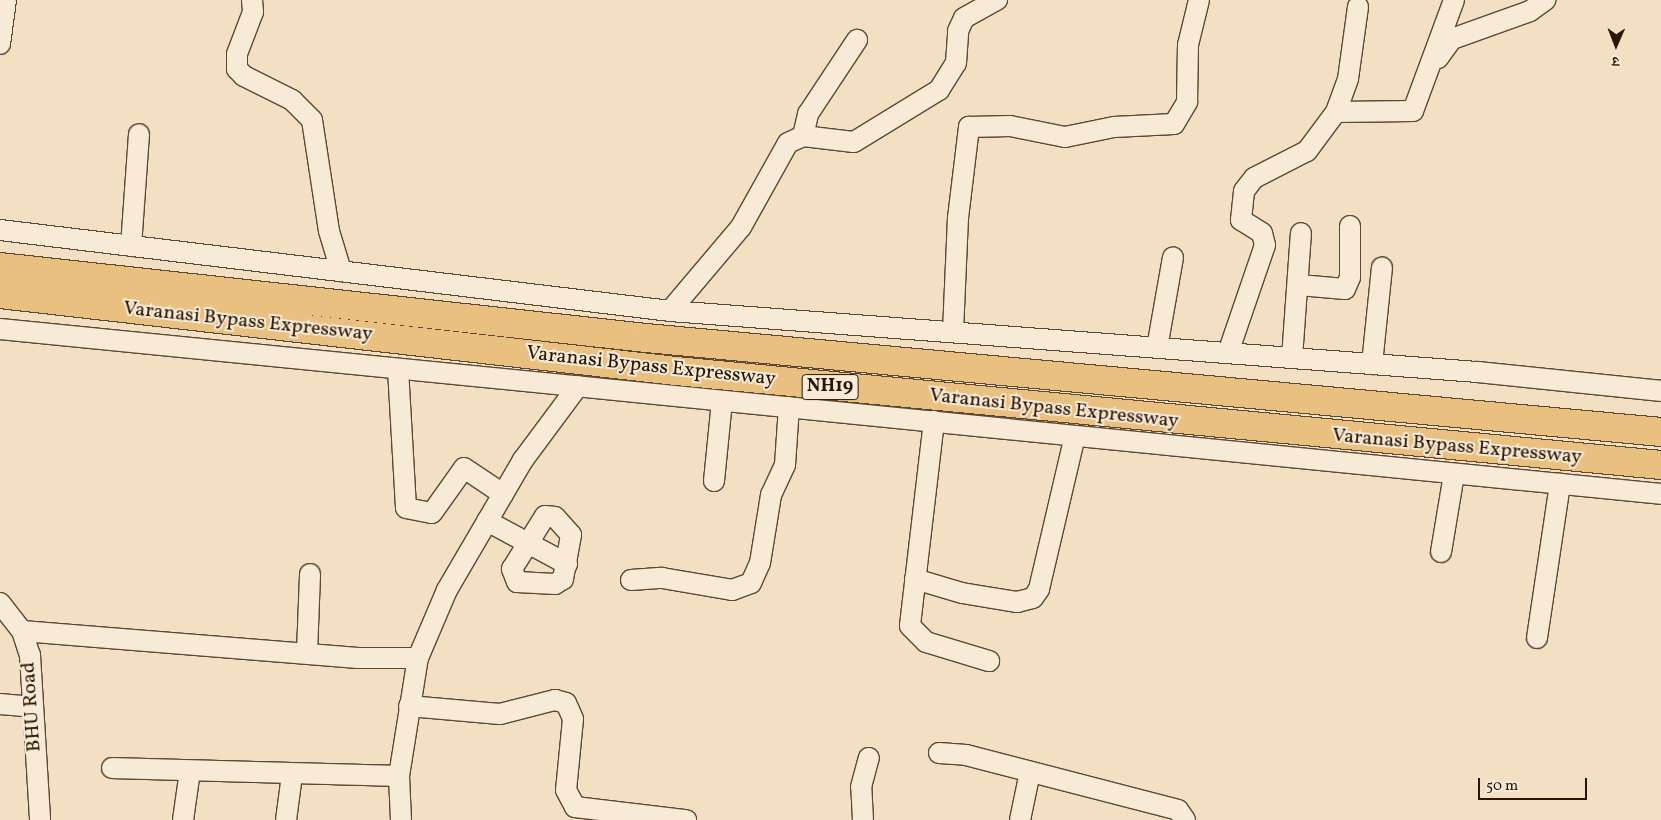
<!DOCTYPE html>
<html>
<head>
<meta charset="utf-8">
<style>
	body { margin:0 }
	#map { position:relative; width:1661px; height:820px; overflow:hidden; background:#f3dfc1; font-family:Vollkorn,"Noto Serif Devanagari",serif }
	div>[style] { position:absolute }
	.roads { filter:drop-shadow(1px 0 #5c4832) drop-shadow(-1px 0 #5c4832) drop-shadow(0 1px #5c4832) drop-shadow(0 -1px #5c4832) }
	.minor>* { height:20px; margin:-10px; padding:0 10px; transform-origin:10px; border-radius:10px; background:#f7ead7 }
	.highway>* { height:28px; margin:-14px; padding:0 14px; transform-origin:14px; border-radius:14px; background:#eac080 }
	span { translate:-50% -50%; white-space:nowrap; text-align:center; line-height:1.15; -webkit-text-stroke:4px #f7ead7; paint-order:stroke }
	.shield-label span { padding:1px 4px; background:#f7ead7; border:1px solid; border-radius:4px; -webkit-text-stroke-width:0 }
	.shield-label { font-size:19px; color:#2a1502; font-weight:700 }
	.street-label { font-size:20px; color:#2a1502 }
	.north { position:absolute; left:1591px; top:20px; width:50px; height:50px; -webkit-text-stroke:4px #f7ead7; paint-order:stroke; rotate:181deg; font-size:14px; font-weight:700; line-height:20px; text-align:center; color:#2a1502 }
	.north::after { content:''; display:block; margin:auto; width:18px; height:22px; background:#2a1502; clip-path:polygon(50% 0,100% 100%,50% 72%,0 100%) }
	.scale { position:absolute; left:1478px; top:778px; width:109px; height:22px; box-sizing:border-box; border:2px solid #2a1502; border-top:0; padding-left:6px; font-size:15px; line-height:18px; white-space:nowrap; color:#2a1502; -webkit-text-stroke:4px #f7ead7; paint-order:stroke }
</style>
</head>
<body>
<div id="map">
	<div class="roads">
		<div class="minor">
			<div style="left:252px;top:0;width:12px;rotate:85deg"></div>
			<div style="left:253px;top:12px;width:45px;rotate:110.9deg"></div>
			<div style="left:237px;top:54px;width:15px;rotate:90deg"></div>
			<div style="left:237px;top:69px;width:10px;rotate:45deg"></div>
			<div style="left:244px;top:76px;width:54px;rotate:26.6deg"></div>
			<div style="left:292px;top:100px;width:28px;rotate:45deg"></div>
			<div style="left:312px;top:120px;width:112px;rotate:81.3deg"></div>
			<div style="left:329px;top:231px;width:42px;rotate:73.3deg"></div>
			<div style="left:0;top:44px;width:44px;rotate:-82.2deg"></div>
			<div style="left:1438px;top:58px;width:24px;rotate:-54deg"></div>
			<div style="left:1452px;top:39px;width:83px;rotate:-19.7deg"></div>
			<div style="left:1530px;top:11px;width:19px;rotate:-36deg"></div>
			<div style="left:1336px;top:112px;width:77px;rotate:-0.7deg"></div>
			<div style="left:1413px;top:111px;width:118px;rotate:-69.7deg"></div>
			<div style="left:803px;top:136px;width:23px;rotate:-77deg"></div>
			<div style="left:808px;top:114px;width:89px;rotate:-56.5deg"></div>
			<div style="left:0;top:230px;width:675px;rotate:6.89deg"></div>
			<div style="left:670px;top:311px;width:810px;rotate:4.32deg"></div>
			<div style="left:1478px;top:372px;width:184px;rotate:5.9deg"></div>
			<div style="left:131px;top:246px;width:112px;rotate:-85.9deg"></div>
			<div style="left:1299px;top:285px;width:46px;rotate:5deg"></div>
			<div style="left:1345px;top:289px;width:13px;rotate:-67deg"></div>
			<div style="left:1350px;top:277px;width:51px;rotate:-90deg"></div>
			<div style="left:670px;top:311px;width:110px;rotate:-49.8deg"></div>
			<div style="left:741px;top:227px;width:96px;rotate:-60.8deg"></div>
			<div style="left:788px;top:143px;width:17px;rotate:-25deg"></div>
			<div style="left:803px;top:136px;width:51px;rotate:6.7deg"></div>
			<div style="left:854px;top:142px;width:100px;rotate:-31.5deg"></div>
			<div style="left:939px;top:90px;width:32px;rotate:-58deg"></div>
			<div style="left:956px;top:63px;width:32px;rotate:-86deg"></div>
			<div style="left:958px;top:31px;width:14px;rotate:-65deg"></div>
			<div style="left:964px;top:18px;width:38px;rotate:-29deg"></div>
			<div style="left:0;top:329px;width:1669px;rotate:5.67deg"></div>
			<div style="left:953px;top:332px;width:114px;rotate:-87.5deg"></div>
			<div style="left:958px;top:218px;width:92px;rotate:-83.1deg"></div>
			<div style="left:969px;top:127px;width:41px;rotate:-1.4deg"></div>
			<div style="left:1010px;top:126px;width:56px;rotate:11.3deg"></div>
			<div style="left:1065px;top:137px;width:50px;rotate:-11.5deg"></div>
			<div style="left:1114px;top:127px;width:60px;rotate:-2.9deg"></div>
			<div style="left:1174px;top:124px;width:26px;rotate:-59deg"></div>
			<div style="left:1187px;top:102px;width:57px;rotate:-89deg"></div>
			<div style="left:1188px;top:45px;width:46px;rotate:-76.3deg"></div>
			<div style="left:1157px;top:348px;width:92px;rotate:-80deg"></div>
			<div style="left:1228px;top:353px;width:114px;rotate:-71.1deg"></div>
			<div style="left:1265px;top:245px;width:12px;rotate:-104deg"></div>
			<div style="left:1262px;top:233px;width:25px;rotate:-148deg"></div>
			<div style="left:1241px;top:220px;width:29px;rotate:-84deg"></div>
			<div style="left:1244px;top:191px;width:16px;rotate:-52deg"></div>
			<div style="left:1254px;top:178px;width:59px;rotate:-27deg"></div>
			<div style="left:1307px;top:151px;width:49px;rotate:-53.4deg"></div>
			<div style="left:1336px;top:112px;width:35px;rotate:-70deg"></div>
			<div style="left:1348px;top:79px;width:73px;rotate:-82.1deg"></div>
			<div style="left:1292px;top:358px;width:125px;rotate:-85.9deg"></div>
			<div style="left:1372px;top:364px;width:97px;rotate:-84.1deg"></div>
			<div style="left:398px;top:369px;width:139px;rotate:86.7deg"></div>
			<div style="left:406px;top:508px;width:26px;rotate:11deg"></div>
			<div style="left:432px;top:513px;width:55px;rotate:-54.6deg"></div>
			<div style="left:464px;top:468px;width:47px;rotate:33.7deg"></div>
			<div style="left:934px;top:421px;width:206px;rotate:96.7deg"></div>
			<div style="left:910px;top:626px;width:23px;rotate:45deg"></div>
			<div style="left:926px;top:642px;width:66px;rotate:16.8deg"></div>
			<div style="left:714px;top:481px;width:80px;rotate:-84.3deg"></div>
			<div style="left:545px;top:516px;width:10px;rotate:6deg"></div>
			<div style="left:555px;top:517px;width:24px;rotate:48deg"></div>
			<div style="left:571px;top:535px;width:45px;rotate:100.3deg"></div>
			<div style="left:563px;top:579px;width:9px;rotate:148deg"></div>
			<div style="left:555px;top:584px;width:38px;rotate:-177deg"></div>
			<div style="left:517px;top:582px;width:14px;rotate:-111deg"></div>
			<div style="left:512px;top:569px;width:62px;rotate:-58.1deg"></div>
			<div style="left:487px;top:521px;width:91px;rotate:28.3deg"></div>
			<div style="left:1441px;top:552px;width:79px;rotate:-80.5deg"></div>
			<div style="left:915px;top:579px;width:49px;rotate:16.6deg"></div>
			<div style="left:962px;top:593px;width:56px;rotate:9.3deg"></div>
			<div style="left:1017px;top:602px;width:16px;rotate:-14deg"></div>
			<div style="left:1033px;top:598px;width:11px;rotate:-56deg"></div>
			<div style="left:1039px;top:589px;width:157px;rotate:-76.8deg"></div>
			<div style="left:631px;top:580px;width:31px;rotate:-4deg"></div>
			<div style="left:662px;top:578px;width:71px;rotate:9.7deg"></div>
			<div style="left:732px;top:590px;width:20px;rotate:-20deg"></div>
			<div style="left:751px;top:583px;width:22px;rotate:-66deg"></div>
			<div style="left:760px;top:563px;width:69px;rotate:-80.8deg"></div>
			<div style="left:771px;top:495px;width:33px;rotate:-65deg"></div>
			<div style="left:785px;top:465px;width:58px;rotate:-86.1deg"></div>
			<div style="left:0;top:603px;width:36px;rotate:52deg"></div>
			<div style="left:22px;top:631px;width:25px;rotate:72deg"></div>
			<div style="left:30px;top:655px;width:165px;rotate:86.5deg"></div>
			<div style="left:22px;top:631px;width:337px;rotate:4.6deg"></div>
			<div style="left:358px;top:658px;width:60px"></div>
			<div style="left:1537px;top:638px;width:156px;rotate:-81.5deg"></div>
			<div style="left:307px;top:653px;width:79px;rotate:-87.8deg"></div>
			<div style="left:0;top:704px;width:33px;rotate:5deg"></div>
			<div style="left:409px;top:706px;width:91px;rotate:5deg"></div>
			<div style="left:500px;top:714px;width:57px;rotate:-14.3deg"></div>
			<div style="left:555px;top:700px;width:11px;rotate:15deg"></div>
			<div style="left:566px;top:703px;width:17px;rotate:66deg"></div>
			<div style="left:573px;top:719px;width:71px;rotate:95.6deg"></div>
			<div style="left:566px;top:790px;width:19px;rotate:62deg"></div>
			<div style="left:575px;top:807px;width:112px;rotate:6.7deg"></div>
			<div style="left:939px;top:753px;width:27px;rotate:4deg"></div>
			<div style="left:966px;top:755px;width:219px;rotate:14.5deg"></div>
			<div style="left:1178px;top:810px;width:12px;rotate:55deg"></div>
			<div style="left:112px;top:768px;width:287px;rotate:1.6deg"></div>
			<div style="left:399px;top:776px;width:120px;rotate:-80.9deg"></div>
			<div style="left:418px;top:658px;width:74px;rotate:-66.9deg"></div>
			<div style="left:447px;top:590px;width:151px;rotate:-59.7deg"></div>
			<div style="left:523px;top:460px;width:92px;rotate:-53.4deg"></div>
			<div style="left:399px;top:776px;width:44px;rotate:87.4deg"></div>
			<div style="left:183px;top:820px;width:49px;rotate:-81.9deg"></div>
			<div style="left:286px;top:820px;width:45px;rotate:-82.4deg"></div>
			<div style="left:863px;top:820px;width:33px;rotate:-93deg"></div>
			<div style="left:861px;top:787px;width:30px;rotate:-75deg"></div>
			<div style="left:1020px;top:820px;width:49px;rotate:-78.2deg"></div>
		</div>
		<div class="highway">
			<div style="left:0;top:267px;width:650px;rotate:6.27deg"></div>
			<div style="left:646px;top:338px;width:1019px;rotate:5.29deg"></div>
			<div style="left:0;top:294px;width:680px;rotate:6.5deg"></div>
			<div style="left:676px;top:371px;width:989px;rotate:5.45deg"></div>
		</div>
	</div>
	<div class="shield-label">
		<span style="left:830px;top:387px">NH19</span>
	</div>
	<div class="street-label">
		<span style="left:248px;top:322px;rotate:6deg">Varanasi Bypass Expressway</span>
		<span style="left:651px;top:367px;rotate:6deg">Varanasi Bypass Expressway</span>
		<span style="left:1054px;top:409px;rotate:6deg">Varanasi Bypass Expressway</span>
		<span style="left:1457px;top:447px;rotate:5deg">Varanasi Bypass Expressway</span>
		<span style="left:32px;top:707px;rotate:-94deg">BHU Road</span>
	</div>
	<div class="north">उ</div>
	<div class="scale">50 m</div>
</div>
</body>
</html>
